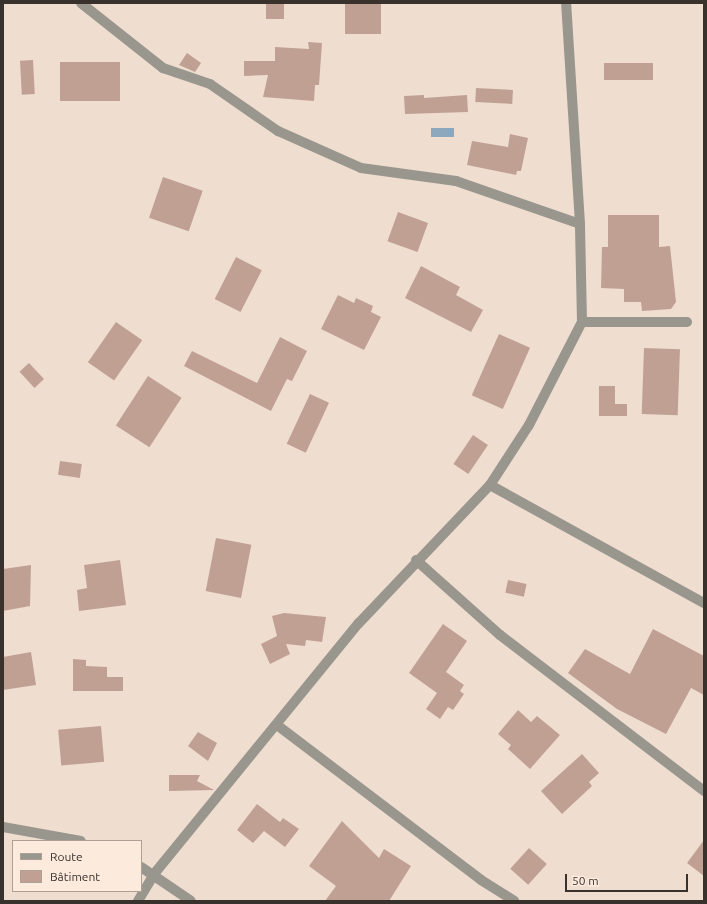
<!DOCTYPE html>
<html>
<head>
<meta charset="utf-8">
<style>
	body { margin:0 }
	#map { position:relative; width:707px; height:904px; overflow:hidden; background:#efddd0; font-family:Ubuntu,sans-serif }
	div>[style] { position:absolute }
	.water>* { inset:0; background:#8da7bc; transform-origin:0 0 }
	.building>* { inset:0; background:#c1a094; transform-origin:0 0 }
	.street>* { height:10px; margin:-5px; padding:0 5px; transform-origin:5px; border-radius:5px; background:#99968e }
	span { translate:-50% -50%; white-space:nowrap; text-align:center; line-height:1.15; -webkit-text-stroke:3px #fceadd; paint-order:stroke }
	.frame { position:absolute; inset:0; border:4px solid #38312c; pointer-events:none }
	.legend { position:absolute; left:12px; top:840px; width:130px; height:52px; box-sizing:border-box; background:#fceadd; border:1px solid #aea096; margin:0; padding:5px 7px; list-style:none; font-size:12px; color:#38312c }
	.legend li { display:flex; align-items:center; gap:8px; height:20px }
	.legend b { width:20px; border:1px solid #aea096 }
	.scale { position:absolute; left:565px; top:874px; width:123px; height:18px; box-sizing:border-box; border:2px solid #38312c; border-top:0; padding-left:5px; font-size:12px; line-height:14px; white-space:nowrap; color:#38312c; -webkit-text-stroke:3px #fceadd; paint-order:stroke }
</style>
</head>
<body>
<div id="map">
	<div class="water">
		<div style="left:454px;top:128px;width:9px;height:23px;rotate:90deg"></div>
	</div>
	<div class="building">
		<div style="left:266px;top:3px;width:18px;height:16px"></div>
		<div style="left:345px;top:3px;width:36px;height:31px"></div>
		<div style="clip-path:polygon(308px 42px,322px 43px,319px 85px,315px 85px,314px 101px,263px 97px,268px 75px,244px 76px,244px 61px,275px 61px,275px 47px,309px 49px)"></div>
		<div style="clip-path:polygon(187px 53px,201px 63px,195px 72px,179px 65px)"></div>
		<div style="left:33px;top:60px;width:34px;height:13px;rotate:87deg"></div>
		<div style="left:120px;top:62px;width:39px;height:60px;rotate:90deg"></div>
		<div style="left:653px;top:63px;width:17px;height:49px;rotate:90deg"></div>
		<div style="left:476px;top:88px;width:37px;height:14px;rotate:3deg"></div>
		<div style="clip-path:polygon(424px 95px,424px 98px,467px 95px,468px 112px,405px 114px,404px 96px)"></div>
		<div style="clip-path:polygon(510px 134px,528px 138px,521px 171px,517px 171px,516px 175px,467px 165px,472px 141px,508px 147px)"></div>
		<div style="left:163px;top:177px;width:42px;height:43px;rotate:19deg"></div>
		<div style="left:398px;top:212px;width:32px;height:31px;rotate:20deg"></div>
		<div style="clip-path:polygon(608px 215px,659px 215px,659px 247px,670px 246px,676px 302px,671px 309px,642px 311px,641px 302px,624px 302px,624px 289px,601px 288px,602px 247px,608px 247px)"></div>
		<div style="left:236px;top:257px;width:29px;height:47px;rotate:27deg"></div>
		<div style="clip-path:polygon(421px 266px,460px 287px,456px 295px,483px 310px,471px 332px,405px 298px)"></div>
		<div style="clip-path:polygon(338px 295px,354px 303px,356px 298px,373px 306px,371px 312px,381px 317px,364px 350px,321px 329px)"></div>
		<div style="left:116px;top:322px;width:32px;height:49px;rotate:35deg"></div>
		<div style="left:499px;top:334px;width:34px;height:67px;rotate:24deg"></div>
		<div style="clip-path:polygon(280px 337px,307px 351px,292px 381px,287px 379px,271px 411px,184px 366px,192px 351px,257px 383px)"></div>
		<div style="left:644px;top:348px;width:36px;height:66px;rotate:2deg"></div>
		<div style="left:29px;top:363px;width:22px;height:13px;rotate:47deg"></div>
		<div style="left:148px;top:376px;width:40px;height:59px;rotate:33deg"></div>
		<div style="clip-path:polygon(599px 386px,615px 386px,615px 404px,627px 404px,627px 416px,599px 416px)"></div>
		<div style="left:310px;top:394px;width:21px;height:55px;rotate:25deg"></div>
		<div style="left:473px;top:435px;width:18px;height:35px;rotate:34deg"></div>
		<div style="left:60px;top:461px;width:22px;height:14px;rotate:8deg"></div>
		<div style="left:216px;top:538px;width:36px;height:54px;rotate:11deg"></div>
		<div style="clip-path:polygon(120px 560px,126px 605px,79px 611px,77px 590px,87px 588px,84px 565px)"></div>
		<div style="clip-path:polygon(31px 565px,30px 606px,3px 611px,3px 569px)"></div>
		<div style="left:508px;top:580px;width:19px;height:13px;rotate:12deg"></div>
		<div style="clip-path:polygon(284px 613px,326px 617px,322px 642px,306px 640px,305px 646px,286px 644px,290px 654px,270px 664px,261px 644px,277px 636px,272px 616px)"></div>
		<div style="clip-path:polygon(443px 624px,467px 641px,446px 672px,464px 685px,460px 691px,464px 694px,453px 710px,448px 707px,440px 719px,426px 709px,437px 693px,409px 673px)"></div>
		<div style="clip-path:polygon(653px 629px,704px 656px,704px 695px,691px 688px,666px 734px,617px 709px,568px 673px,585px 649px,630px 674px)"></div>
		<div style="clip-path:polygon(31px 652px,36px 685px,3px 690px,3px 657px)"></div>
		<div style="clip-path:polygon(73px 659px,86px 660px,86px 666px,107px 667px,107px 677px,123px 677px,123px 691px,73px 691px)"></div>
		<div style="clip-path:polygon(518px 710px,531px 722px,537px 716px,560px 735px,530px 769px,508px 749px,511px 745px,498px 734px)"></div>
		<div style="left:101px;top:726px;width:36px;height:43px;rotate:85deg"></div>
		<div style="clip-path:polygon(198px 732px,217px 743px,208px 761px,188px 746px)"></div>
		<div style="clip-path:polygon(582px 754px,599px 773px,589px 782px,592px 786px,562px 814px,541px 791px)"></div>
		<div style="clip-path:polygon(169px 775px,200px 775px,197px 781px,214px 790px,169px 791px)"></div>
		<div style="clip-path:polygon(257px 804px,280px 822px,283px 818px,299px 829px,285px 847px,264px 831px,253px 843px,237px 830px)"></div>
		<div style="clip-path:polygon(342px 821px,379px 858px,384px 849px,411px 866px,389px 901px,325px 901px,336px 886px,309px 866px)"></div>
		<div style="clip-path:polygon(704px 840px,704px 876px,687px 863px)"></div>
		<div style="left:529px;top:848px;width:24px;height:28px;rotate:42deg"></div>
	</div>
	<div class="street">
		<div style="left:81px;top:3px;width:105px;rotate:38.4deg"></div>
		<div style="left:163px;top:68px;width:50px;rotate:18.8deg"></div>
		<div style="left:210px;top:84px;width:83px;rotate:34.7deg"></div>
		<div style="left:278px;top:131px;width:91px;rotate:24deg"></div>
		<div style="left:361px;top:168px;width:96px;rotate:7.8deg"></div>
		<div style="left:456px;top:181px;width:131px;rotate:19.1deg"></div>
		<div style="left:582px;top:322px;width:105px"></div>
		<div style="left:490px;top:485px;width:244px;rotate:28.9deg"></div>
		<div style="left:416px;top:560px;width:113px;rotate:41.8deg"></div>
		<div style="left:500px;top:635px;width:257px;rotate:37.4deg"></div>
		<div style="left:277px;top:725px;width:256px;rotate:37.2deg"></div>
		<div style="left:481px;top:880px;width:39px;rotate:32deg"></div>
		<div style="left:3px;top:827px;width:79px;rotate:10.2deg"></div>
		<div style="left:141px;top:867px;width:60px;rotate:34.2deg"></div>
		<div style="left:138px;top:901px;width:31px;rotate:-59deg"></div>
		<div style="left:154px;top:874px;width:324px;rotate:-50.8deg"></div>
		<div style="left:359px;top:623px;width:190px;rotate:-46.5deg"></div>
		<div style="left:490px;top:485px;width:72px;rotate:-57deg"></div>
		<div style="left:529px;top:425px;width:116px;rotate:-62.8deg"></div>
		<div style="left:582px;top:322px;width:98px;rotate:-91.2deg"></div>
		<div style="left:580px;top:224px;width:221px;rotate:-93.6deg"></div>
	</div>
	<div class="frame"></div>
	<ul class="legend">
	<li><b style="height:5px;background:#99968e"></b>Route</li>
	<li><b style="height:11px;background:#c1a094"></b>Bâtiment</li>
	</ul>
	<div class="scale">50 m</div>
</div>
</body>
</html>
